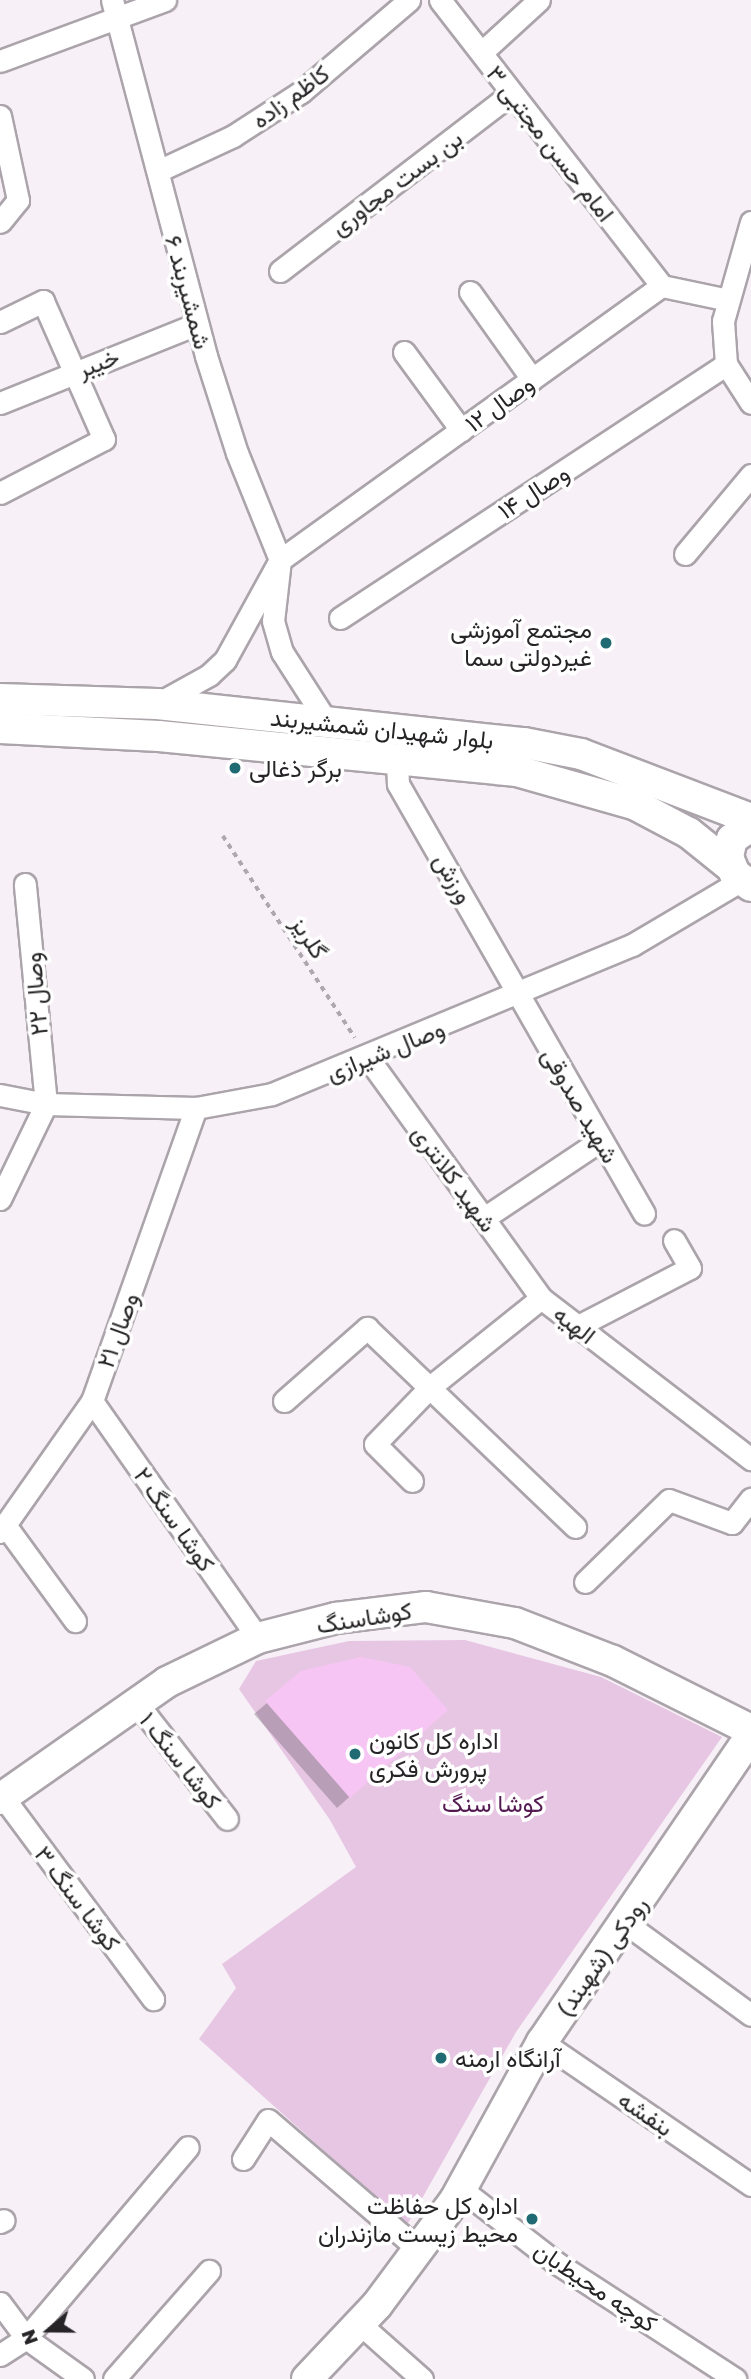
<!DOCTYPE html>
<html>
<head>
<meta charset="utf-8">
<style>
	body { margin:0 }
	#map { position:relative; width:751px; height:2379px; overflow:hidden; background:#f7f0f6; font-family:"Golos Text",Vazirmatn,sans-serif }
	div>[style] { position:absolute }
	.green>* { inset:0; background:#e7c6e4 }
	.shadow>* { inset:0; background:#0003 }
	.building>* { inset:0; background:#f7c5f4 }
	.path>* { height:3.5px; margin-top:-1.75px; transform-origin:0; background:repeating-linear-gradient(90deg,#ada8ad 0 5px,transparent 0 10px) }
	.roads { filter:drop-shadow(2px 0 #aba4aa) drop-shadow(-2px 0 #aba4aa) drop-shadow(0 2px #aba4aa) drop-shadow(0 -2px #aba4aa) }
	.minor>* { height:21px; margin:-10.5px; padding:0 10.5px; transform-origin:10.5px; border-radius:10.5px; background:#fff }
	.secondary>* { height:30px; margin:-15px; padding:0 15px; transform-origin:15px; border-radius:15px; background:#fff }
	.dots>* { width:19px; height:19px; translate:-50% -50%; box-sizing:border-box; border:4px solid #fff; border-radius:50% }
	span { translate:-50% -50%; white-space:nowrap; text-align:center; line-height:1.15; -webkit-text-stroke:7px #fff; paint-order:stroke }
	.street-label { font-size:24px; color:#262426 }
	.poi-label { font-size:24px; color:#262426 }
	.right { translate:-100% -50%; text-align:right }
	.left { translate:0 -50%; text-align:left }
	.park-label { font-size:24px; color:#531a52 }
	.north { position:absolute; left:14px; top:2295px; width:70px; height:70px; -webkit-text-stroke:5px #fff; paint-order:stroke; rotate:250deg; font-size:19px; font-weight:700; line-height:28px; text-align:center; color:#262426 }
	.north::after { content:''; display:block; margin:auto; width:24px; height:32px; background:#262426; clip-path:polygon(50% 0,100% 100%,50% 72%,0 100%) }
</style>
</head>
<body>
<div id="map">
	<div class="green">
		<div style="clip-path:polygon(465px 1640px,601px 1677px,722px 1737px,516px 2032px,407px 2225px,199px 2039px,236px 1988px,222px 1964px,356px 1867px,330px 1820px,239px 1689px,256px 1661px,349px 1641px)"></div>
	</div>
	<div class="shadow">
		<div style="clip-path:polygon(302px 1673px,434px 1722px,337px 1808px,254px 1714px)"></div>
	</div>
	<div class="building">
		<div style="clip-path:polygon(361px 1657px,410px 1667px,448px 1710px,350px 1798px,265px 1701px,301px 1671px)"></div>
	</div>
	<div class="path">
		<div style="left:223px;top:836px;width:241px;rotate:56.8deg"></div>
	</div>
	<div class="roads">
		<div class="minor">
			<div style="left:112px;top:0;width:368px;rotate:75.2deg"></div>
			<div style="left:206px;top:356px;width:102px;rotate:72.3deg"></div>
			<div style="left:237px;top:453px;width:115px;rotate:68.1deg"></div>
			<div style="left:280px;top:560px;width:61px;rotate:96.5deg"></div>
			<div style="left:273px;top:621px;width:32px;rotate:74deg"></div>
			<div style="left:282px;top:652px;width:83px;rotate:57.3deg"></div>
			<div style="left:440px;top:0;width:362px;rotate:52.2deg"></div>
			<div style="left:482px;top:52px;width:77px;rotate:-42.4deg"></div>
			<div style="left:0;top:61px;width:176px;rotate:-20.3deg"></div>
			<div style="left:0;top:116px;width:86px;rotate:77.9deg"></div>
			<div style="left:18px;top:200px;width:28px;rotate:129deg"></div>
			<div style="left:158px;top:171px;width:83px;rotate:-25deg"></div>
			<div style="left:233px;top:136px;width:81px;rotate:-32.9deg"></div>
			<div style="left:301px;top:92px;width:142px;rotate:-40.4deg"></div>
			<div style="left:751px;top:222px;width:103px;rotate:105.8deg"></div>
			<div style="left:723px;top:321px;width:43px;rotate:86deg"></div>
			<div style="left:726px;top:364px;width:46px;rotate:57.3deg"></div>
			<div style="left:280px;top:271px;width:292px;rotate:-37.5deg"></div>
			<div style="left:470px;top:292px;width:107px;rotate:54.5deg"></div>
			<div style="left:0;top:322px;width:48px;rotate:-26deg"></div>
			<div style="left:43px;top:301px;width:151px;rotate:66.2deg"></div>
			<div style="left:104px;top:439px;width:117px;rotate:152.6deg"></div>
			<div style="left:404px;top:352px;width:97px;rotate:53.8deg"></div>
			<div style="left:0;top:403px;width:212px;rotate:-21.9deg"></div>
			<div style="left:685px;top:554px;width:103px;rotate:-50.1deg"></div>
			<div style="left:340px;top:618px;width:462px;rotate:-33.3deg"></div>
			<div style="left:157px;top:704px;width:60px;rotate:-29.1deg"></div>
			<div style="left:209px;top:675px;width:22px;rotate:-43deg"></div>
			<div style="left:225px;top:660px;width:114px;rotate:-61.2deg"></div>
			<div style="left:280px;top:560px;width:470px;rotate:-35.7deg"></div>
			<div style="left:662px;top:286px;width:68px;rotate:11.8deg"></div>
			<div style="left:397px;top:758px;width:26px;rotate:88deg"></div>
			<div style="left:398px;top:784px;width:495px;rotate:60.2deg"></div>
			<div style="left:368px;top:1058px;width:296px;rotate:54.2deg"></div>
			<div style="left:0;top:1095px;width:47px;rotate:11.1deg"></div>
			<div style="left:46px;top:1104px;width:150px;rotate:1.5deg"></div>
			<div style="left:196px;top:1108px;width:77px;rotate:-10.4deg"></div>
			<div style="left:272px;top:1094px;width:390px;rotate:-22.5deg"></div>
			<div style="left:632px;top:945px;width:128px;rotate:-30.6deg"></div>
			<div style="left:0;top:1199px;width:106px;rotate:-64.2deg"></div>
			<div style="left:46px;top:1104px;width:221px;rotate:-95.5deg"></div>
			<div style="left:484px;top:1218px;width:141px;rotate:-33.7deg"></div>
			<div style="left:578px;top:1326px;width:126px;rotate:-27.4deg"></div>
			<div style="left:690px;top:1268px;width:32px;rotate:-120deg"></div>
			<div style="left:92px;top:1401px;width:289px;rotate:55deg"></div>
			<div style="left:284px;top:1401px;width:111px;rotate:-41.3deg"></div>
			<div style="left:367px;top:1328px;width:288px;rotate:43.7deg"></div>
			<div style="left:412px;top:1481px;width:52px;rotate:-135deg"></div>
			<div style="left:375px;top:1444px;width:79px;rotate:-46deg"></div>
			<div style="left:430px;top:1387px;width:142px;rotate:-38.7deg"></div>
			<div style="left:541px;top:1298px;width:265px;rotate:37.5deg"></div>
			<div style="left:5px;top:1525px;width:119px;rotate:53.9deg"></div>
			<div style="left:0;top:1532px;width:160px;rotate:-54.9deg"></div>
			<div style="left:92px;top:1401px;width:311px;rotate:-70.5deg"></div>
			<div style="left:585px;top:1582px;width:117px;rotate:-44.3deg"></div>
			<div style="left:669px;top:1500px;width:67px;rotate:20.1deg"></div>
			<div style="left:732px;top:1523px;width:31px;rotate:-52deg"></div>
			<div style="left:136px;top:1702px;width:148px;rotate:52.1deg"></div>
			<div style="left:3px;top:1797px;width:252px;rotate:53.4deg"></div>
			<div style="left:624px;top:1922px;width:157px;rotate:36.2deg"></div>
			<div style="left:542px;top:2042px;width:253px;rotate:34.4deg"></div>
			<div style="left:243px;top:2159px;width:46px;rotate:-57.3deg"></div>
			<div style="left:268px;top:2120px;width:198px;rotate:40.7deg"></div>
			<div style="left:461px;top:2189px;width:119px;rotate:37.8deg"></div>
			<div style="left:555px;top:2262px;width:215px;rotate:33deg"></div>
			<div style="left:0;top:2222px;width:4px;rotate:-27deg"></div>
			<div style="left:0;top:2303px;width:44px;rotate:53.4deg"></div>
			<div style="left:26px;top:2338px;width:250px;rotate:-49.7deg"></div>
			<div style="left:360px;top:2324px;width:83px;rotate:41.6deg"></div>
			<div style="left:0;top:2355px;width:31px;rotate:-33deg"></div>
			<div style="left:26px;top:2338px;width:70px;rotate:35.7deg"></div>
			<div style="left:114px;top:2379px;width:144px;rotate:-48.7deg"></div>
		</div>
		<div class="secondary">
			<div style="left:0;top:699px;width:157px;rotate:1.8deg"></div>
			<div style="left:157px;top:704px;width:369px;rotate:6.1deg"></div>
			<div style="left:524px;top:743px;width:58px;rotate:10.9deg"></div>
			<div style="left:581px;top:754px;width:182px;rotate:20.9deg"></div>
			<div style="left:0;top:728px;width:159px;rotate:2.9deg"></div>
			<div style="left:159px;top:736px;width:360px;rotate:5.6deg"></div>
			<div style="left:517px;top:771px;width:122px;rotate:15.8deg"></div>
			<div style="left:634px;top:804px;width:62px;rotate:27.8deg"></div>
			<div style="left:689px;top:833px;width:53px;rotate:38.8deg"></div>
			<div style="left:751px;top:826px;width:23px;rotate:146deg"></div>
			<div style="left:732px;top:839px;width:18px;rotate:103deg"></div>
			<div style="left:728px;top:857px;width:18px;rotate:68deg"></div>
			<div style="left:735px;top:874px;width:20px;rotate:37deg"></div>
			<div style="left:0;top:1799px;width:204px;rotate:-35deg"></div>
			<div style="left:167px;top:1682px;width:101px;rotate:-25.8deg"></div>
			<div style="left:258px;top:1638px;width:81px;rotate:-14.4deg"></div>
			<div style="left:336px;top:1618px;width:91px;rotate:-7deg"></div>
			<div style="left:426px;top:1607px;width:90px;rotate:10.2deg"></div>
			<div style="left:515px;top:1623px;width:105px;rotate:21.2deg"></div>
			<div style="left:613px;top:1661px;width:154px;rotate:26.6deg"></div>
			<div style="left:307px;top:2379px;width:102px;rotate:-46.6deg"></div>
			<div style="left:377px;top:2305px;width:131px;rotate:-53.4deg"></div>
			<div style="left:455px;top:2200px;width:180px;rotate:-61.2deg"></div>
			<div style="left:542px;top:2042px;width:371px;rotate:-55.7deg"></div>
		</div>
	</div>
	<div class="dots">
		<div style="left:606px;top:643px;background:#206b73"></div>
		<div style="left:235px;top:768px;background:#206b73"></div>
		<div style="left:355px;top:1754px;background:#206b73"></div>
		<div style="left:441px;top:2058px;background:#206b73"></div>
		<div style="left:532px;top:2219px;background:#206b73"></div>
	</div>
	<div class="street-label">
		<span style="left:290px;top:96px;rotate:-36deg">کاظم زاده</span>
		<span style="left:551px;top:143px;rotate:52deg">امام حسن مجتبی ۳</span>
		<span style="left:396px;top:182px;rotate:-37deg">بن بست مجاوری</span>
		<span style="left:189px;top:292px;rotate:75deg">شمشیربند ۶</span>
		<span style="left:98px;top:362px;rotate:-21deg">خیبر</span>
		<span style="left:499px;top:403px;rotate:-36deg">وصال ۱۲</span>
		<span style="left:533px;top:491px;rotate:-33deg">وصال ۱۴</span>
		<span style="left:382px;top:728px;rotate:6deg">بلوار شهیدان شمشیربند</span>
		<span style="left:454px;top:878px;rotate:60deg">ورزش</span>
		<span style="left:310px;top:937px;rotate:57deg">گلریز</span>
		<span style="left:35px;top:994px;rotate:-95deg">وصال ۲۲</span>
		<span style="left:385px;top:1050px;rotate:-22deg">وصال شیرازی</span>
		<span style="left:581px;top:1105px;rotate:60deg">شهید صدوقی</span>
		<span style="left:455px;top:1178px;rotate:54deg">شهید کلانتری</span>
		<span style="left:575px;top:1324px;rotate:38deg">الهیه</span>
		<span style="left:117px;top:1330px;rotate:-70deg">وصال ۲۱</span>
		<span style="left:175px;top:1519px;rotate:55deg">کوشا سنگ ۲</span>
		<span style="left:364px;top:1617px;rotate:-9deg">کوشاسنگ</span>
		<span style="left:181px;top:1760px;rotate:52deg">کوشا سنگ ۱</span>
		<span style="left:78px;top:1898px;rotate:53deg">کوشا سنگ ۳</span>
		<span style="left:601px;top:1956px;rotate:-55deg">رودکی (شهبند)</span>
		<span style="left:646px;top:2113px;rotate:34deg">بنفشه</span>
		<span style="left:596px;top:2286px;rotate:34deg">کوچه محیط‌بان</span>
	</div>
	<div class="poi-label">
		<span class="right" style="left:592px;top:643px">مجتمع آموزشی<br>غیردولتی سما</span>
		<span class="left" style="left:249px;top:768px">برگر ذغالی</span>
		<span class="left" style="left:369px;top:1754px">اداره کل کانون<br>پرورش فکری</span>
		<span class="left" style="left:455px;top:2058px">آرانگاه ارمنه</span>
		<span class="right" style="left:518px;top:2219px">اداره کل حفاظت<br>محیط زیست مازندران</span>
	</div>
	<div class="park-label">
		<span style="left:493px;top:1803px">کوشا سنگ</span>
	</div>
	<div class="north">N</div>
</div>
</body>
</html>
